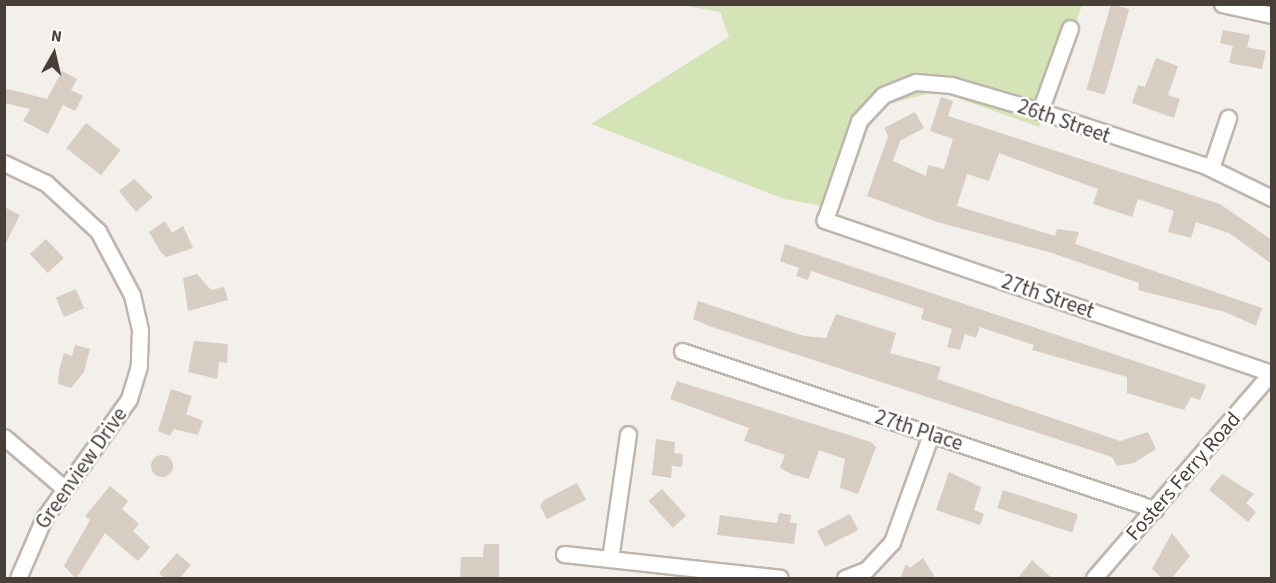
<!DOCTYPE html>
<html>
<head>
<meta charset="utf-8">
<style>
	body { margin:0 }
	#map { position:relative; width:1276px; height:583px; overflow:hidden; background:#f3efea; font-family:"Source Sans 3",sans-serif }
	div>[style] { position:absolute }
	.green>* { inset:0; background:#d4e4b6 }
	.building>* { inset:0; background:#d7cdc3; transform-origin:0 0 }
	.round { border-radius:50% }
	.roads { filter:drop-shadow(2px 0 #beb6ad) drop-shadow(-2px 0 #beb6ad) drop-shadow(0 2px #beb6ad) drop-shadow(0 -2px #beb6ad) }
	.minor>* { height:15px; margin:-7.5px; padding:0 7.5px; transform-origin:7.5px; border-radius:7.5px; background:#fff }
	span { translate:-50% -50%; white-space:nowrap; text-align:center; line-height:1.15; -webkit-text-stroke:5px #fff; paint-order:stroke }
	.street-label { font-size:21px; color:#473f38 }
	.frame { position:absolute; inset:0; border:6px solid #473f38; pointer-events:none }
	.north { position:absolute; left:24px; top:24px; width:60px; height:60px; -webkit-text-stroke:4px #fff; paint-order:stroke; rotate:8deg; font-size:16px; font-weight:700; line-height:24px; text-align:center; color:#473f38 }
	.north::after { content:''; display:block; margin:auto; width:21px; height:27px; background:#473f38; clip-path:polygon(50% 0,100% 100%,50% 72%,0 100%) }
</style>
</head>
<body>
<div id="map">
	<div class="green">
		<div style="clip-path:polygon(681px 5px,1082px 5px,1039px 127px,938px 91px,888px 104px,870px 123px,840px 209px,784px 199px,591px 124px,729px 37px,720px 12px)"></div>
	</div>
	<div class="building">
		<div style="left:1111px;top:4px;width:19px;height:89px;rotate:16deg"></div>
		<div style="clip-path:polygon(1223px 30px,1250px 35px,1247px 47px,1266px 51px,1262px 69px,1229px 63px,1233px 46px,1220px 43px)"></div>
		<div style="clip-path:polygon(1156px 58px,1178px 66px,1168px 95px,1180px 99px,1174px 118px,1132px 103px,1138px 85px,1145px 87px)"></div>
		<div style="clip-path:polygon(62px 71px,77px 79px,71px 90px,83px 96px,75px 111px,63px 105px,48px 134px,23px 121px,30px 109px,4px 103px,4px 88px,47px 99px)"></div>
		<div style="clip-path:polygon(941px 97px,953px 101px,948px 116px,1220px 204px,1272px 240px,1272px 264px,1229px 233px,1196px 222px,1191px 238px,1168px 232px,1174px 211px,1138px 199px,1132px 217px,1093px 204px,1098px 189px,999px 153px,989px 181px,967px 174px,957px 206px,1055px 236px,1057px 229px,1079px 232px,1075px 244px,1262px 308px,1256px 326px,1225px 312px,1138px 290px,1139px 283px,1049px 252px,937px 222px,867px 196px,888px 136px,884px 128px,915px 112px,924px 128px,900px 141px,893px 161px,926px 176px,928px 165px,944px 169px,953px 139px,930px 131px)"></div>
		<div style="left:86px;top:123px;width:44px;height:32px;rotate:38deg"></div>
		<div style="clip-path:polygon(134px 179px,153px 197px,136px 212px,119px 191px)"></div>
		<div style="clip-path:polygon(4px 207px,20px 215px,4px 247px)"></div>
		<div style="clip-path:polygon(165px 221px,172px 233px,183px 226px,193px 248px,166px 257px,160px 251px,149px 232px)"></div>
		<div style="left:46px;top:239px;width:26px;height:22px;rotate:47deg"></div>
		<div style="clip-path:polygon(785px 244px,1206px 385px,1200px 400px,1191px 397px,1184px 410px,1127px 393px,1127px 377px,1032px 350px,1034px 345px,980px 327px,976px 338px,965px 334px,960px 350px,947px 347px,952px 329px,921px 319px,924px 309px,811px 271px,808px 280px,796px 276px,799px 268px,780px 261px)"></div>
		<div style="clip-path:polygon(197px 274px,211px 290px,224px 287px,228px 300px,188px 311px,183px 278px)"></div>
		<div style="left:76px;top:289px;width:21px;height:22px;rotate:67deg"></div>
		<div style="clip-path:polygon(698px 301px,804px 336px,826px 338px,836px 314px,896px 333px,890px 353px,941px 367px,937px 379px,1120px 441px,1148px 432px,1156px 449px,1134px 463px,1117px 466px,1112px 457px,709px 326px,693px 319px)"></div>
		<div style="clip-path:polygon(194px 341px,228px 344px,227px 363px,219px 362px,217px 379px,188px 372px)"></div>
		<div style="clip-path:polygon(75px 345px,90px 349px,84px 372px,71px 388px,58px 384px,59px 370px,64px 353px,72px 356px)"></div>
		<div style="clip-path:polygon(677px 381px,871px 442px,876px 447px,858px 494px,840px 488px,845px 459px,819px 450px,809px 479px,791px 474px,780px 468px,785px 455px,744px 441px,749px 428px,670px 399px)"></div>
		<div style="clip-path:polygon(171px 389px,192px 396px,186px 414px,203px 421px,198px 435px,174px 429px,170px 436px,158px 431px)"></div>
		<div style="clip-path:polygon(656px 439px,675px 442px,674px 453px,683px 454px,682px 467px,672px 466px,671px 478px,652px 475px)"></div>
		<div class="round" style="left:151px;top:455px;width:22px;height:22px"></div>
		<div style="clip-path:polygon(949px 472px,981px 487px,974px 510px,984px 514px,980px 525px,936px 510px)"></div>
		<div style="clip-path:polygon(1222px 474px,1254px 494px,1246px 503px,1256px 512px,1248px 522px,1209px 490px)"></div>
		<div style="clip-path:polygon(577px 483px,586px 500px,547px 519px,540px 506px,544px 500px)"></div>
		<div style="clip-path:polygon(110px 486px,128px 501px,122px 509px,139px 524px,133px 531px,150px 547px,138px 561px,105px 533px,76px 579px,64px 566px,90px 520px,85px 516px)"></div>
		<div style="left:662px;top:489px;width:36px;height:18px;rotate:48deg"></div>
		<div style="left:1003px;top:490px;width:79px;height:19px;rotate:18deg"></div>
		<div style="clip-path:polygon(779px 513px,791px 515px,790px 523px,797px 523px,794px 544px,717px 535px,720px 515px,777px 523px)"></div>
		<div style="left:850px;top:514px;width:18px;height:37px;rotate:63deg"></div>
		<div style="clip-path:polygon(1172px 533px,1190px 556px,1171px 579px,1163px 579px,1152px 569px)"></div>
		<div style="clip-path:polygon(484px 544px,499px 544px,499px 579px,460px 579px,461px 557px,483px 557px)"></div>
		<div style="clip-path:polygon(177px 553px,191px 565px,179px 579px,165px 579px,159px 573px)"></div>
		<div style="clip-path:polygon(923px 558px,936px 579px,900px 579px,906px 564px,910px 568px)"></div>
		<div style="clip-path:polygon(1032px 560px,1053px 579px,1017px 579px)"></div>
	</div>
	<div class="roads">
		<div class="minor">
			<div style="left:1222px;top:4px;width:51px;rotate:12.4deg"></div>
			<div style="left:1040px;top:111px;width:88px;rotate:-70.1deg"></div>
			<div style="left:4px;top:163px;width:47px;rotate:25.5deg"></div>
			<div style="left:46px;top:183px;width:71px;rotate:42.7deg"></div>
			<div style="left:98px;top:231px;width:72px;rotate:62deg"></div>
			<div style="left:132px;top:295px;width:36px;rotate:77deg"></div>
			<div style="left:140px;top:330px;width:36px;rotate:92deg"></div>
			<div style="left:139px;top:366px;width:34px;rotate:107deg"></div>
			<div style="left:129px;top:399px;width:146px;rotate:125.5deg"></div>
			<div style="left:44px;top:518px;width:65px;rotate:113.4deg"></div>
			<div style="left:1211px;top:168px;width:53px;rotate:-71.2deg"></div>
			<div style="left:682px;top:351px;width:499px;rotate:18.5deg"></div>
			<div style="left:1271px;top:373px;width:472px;rotate:-161.1deg"></div>
			<div style="left:825px;top:220px;width:105px;rotate:-71deg"></div>
			<div style="left:859px;top:121px;width:35px;rotate:-47deg"></div>
			<div style="left:883px;top:95px;width:35px;rotate:-22deg"></div>
			<div style="left:916px;top:82px;width:35px;rotate:5deg"></div>
			<div style="left:951px;top:85px;width:93px;rotate:16.3deg"></div>
			<div style="left:1040px;top:111px;width:175px;rotate:18.3deg"></div>
			<div style="left:1206px;top:166px;width:73px;rotate:25.9deg"></div>
			<div style="left:4px;top:437px;width:79px;rotate:40.4deg"></div>
			<div style="left:564px;top:554px;width:217px;rotate:6.3deg"></div>
			<div style="left:610px;top:559px;width:126px;rotate:-81.8deg"></div>
			<div style="left:845px;top:578px;width:22px;rotate:-21deg"></div>
			<div style="left:866px;top:570px;width:38px;rotate:-47deg"></div>
			<div style="left:892px;top:542px;width:115px;rotate:-70.1deg"></div>
			<div style="left:1094px;top:578px;width:272px;rotate:-49.2deg"></div>
		</div>
	</div>
	<div class="street-label">
		<span style="left:1064px;top:121px;rotate:19deg">26th Street</span>
		<span style="left:1048px;top:296px;rotate:19deg">27th Street</span>
		<span style="left:919px;top:430px;rotate:18deg">27th Place</span>
		<span style="left:81px;top:468px;rotate:-55deg">Greenview Drive</span>
		<span style="left:1183px;top:476px;rotate:-49deg">Fosters Ferry Road</span>
	</div>
	<div class="frame"></div>
	<div class="north">N</div>
</div>
</body>
</html>
